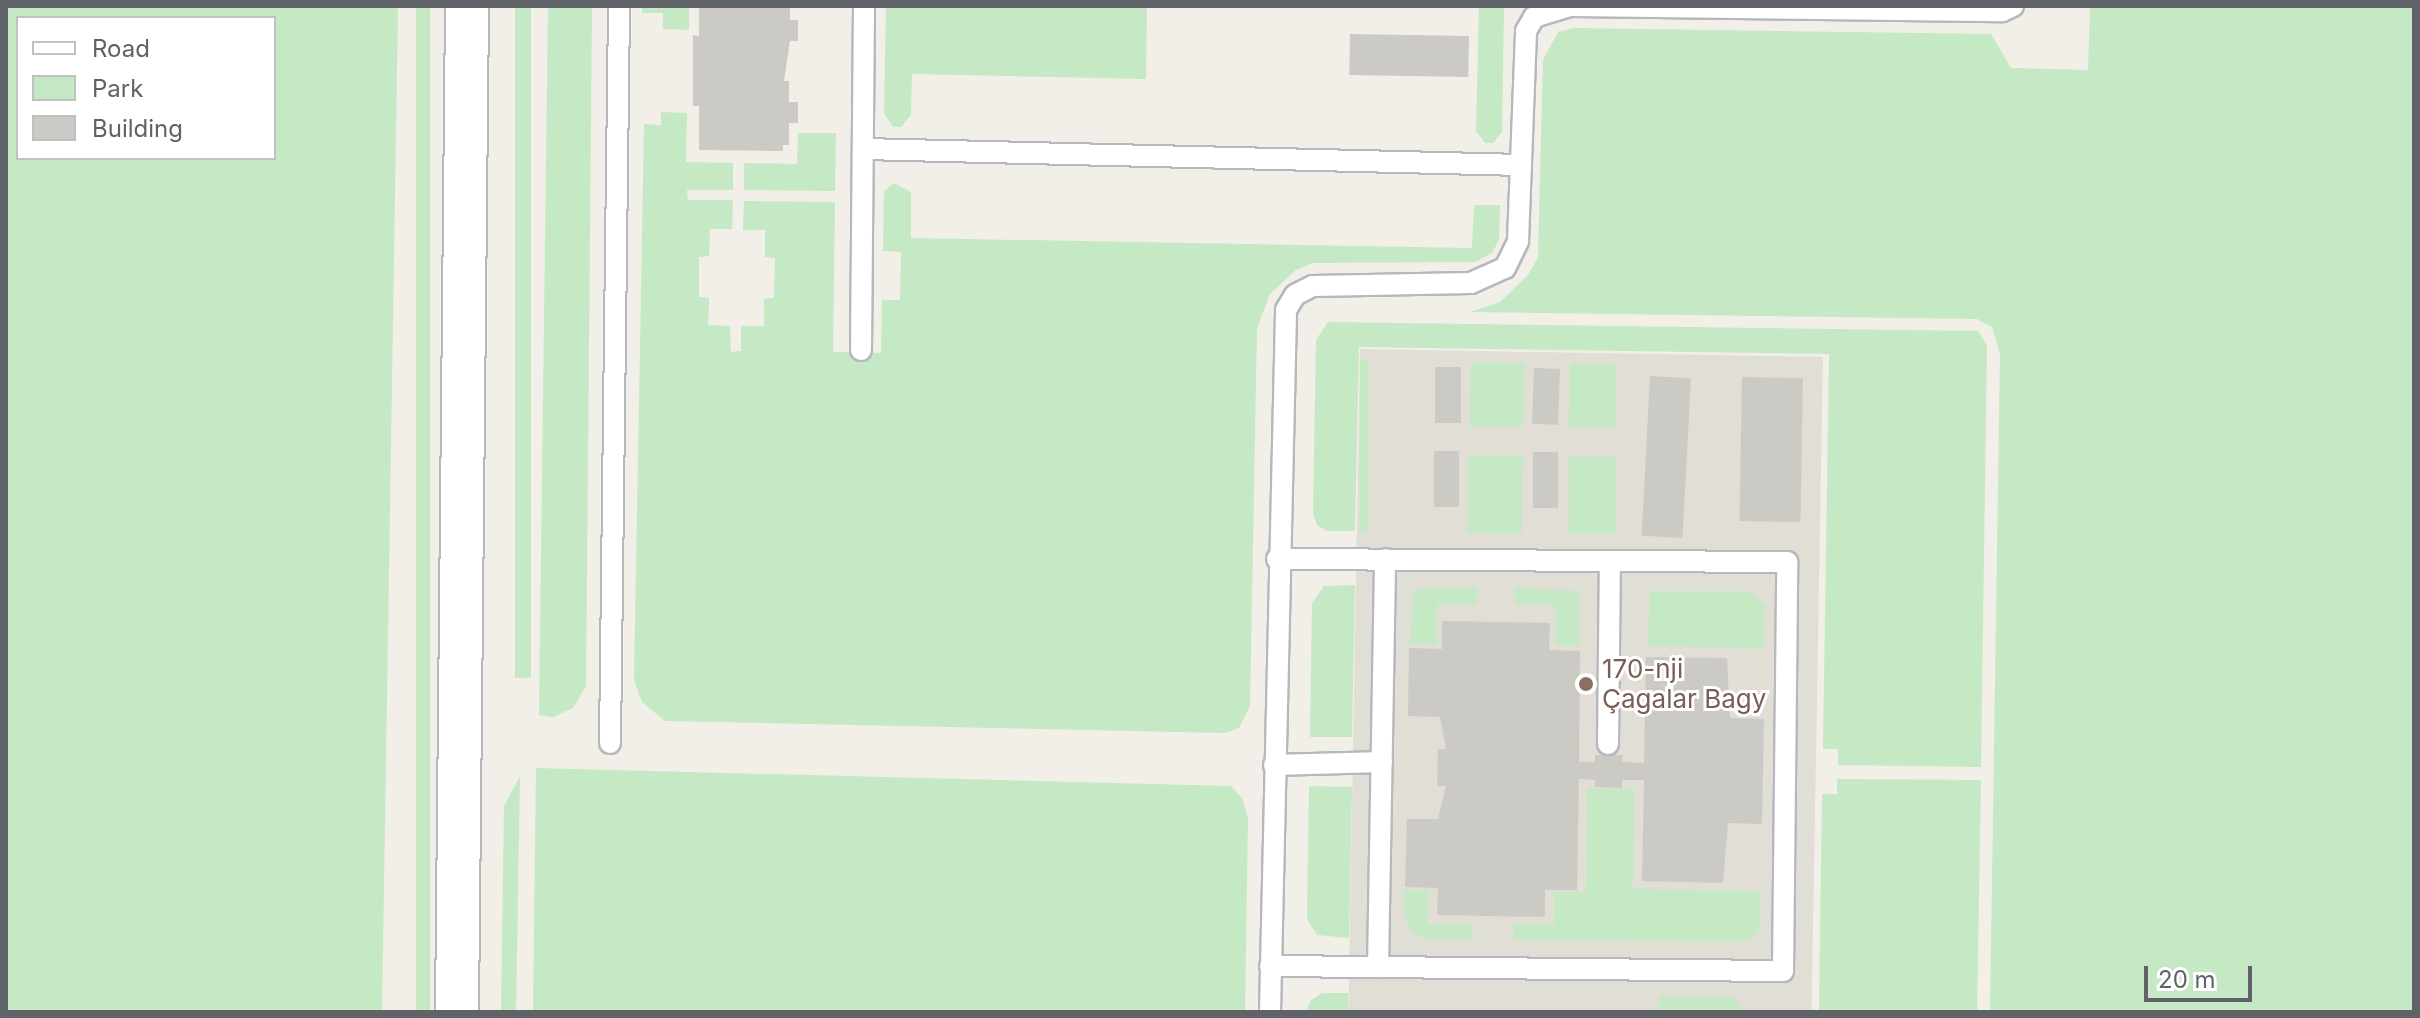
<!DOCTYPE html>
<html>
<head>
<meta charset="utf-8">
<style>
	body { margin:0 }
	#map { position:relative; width:2420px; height:1018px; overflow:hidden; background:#f1efe8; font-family:Inter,sans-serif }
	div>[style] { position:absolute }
	.education>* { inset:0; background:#e1ded6; transform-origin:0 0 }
	.green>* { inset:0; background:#c5e8c5; transform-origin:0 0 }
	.building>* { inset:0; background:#cccac5; transform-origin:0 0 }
	.roads { filter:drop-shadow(2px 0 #b5b8bc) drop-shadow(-2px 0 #b5b8bc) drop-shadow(0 2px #b5b8bc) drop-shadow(0 -2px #b5b8bc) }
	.service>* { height:20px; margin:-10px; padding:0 10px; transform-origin:10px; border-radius:10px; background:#fff }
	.minor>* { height:42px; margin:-21px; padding:0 21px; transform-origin:21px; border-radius:21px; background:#fff }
	.dots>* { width:22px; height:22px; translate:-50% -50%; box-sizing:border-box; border:4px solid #fff; border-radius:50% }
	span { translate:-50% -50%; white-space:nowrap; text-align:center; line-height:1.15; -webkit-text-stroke:6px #fff; paint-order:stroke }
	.education-label { font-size:26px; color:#785e54 }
	.left { translate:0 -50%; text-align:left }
	.frame { position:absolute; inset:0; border:8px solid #5f6368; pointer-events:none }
	.legend { position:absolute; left:16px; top:16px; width:260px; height:144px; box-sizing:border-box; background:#fff; border:2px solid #bfc1c3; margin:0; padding:10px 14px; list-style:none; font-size:24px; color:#5f6368 }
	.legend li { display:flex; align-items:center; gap:16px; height:40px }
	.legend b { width:40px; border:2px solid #bfc1c3 }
	.scale { position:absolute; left:2144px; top:966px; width:108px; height:36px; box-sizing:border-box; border:4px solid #5f6368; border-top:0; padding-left:10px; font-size:24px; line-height:28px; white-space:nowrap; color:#5f6368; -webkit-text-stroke:6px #fff; paint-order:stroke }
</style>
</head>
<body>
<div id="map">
	<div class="education">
		<div style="left:1360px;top:349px;width:463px;height:663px;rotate:1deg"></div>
	</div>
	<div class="green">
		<div style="clip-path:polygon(evenodd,6px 6px,398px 6px,382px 1012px,6px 1012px,6px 6px,18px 18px,274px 18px,274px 158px,18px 158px,18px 18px)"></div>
		<div style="left:416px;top:6px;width:14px;height:1006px"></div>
		<div style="left:515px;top:6px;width:16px;height:672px"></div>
		<div style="clip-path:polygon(548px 6px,592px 6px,586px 686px,573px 708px,553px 717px,539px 715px)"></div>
		<div style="clip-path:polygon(642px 6px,689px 6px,689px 30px,663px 29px,663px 13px,642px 13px)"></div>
		<div style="clip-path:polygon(886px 6px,1147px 6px,1146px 79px,912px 74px,911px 115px,901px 127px,893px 127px,884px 114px)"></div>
		<div style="clip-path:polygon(1479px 6px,1504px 6px,1502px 132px,1493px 143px,1485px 143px,1476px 131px)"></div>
		<div style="clip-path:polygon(2090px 6px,2414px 6px,2414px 1012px,1990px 1012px,2000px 354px,1992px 327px,1977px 319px,1470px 312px,1500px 302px,1528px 275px,1538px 257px,1543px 60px,1558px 32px,1574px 28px,1991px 34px,2011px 68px,2088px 70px)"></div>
		<div style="clip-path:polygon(661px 112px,687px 113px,686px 162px,733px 163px,733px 190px,687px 190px,688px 200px,733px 200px,732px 229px,710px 229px,709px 256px,699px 257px,699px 297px,709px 298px,708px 325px,730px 326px,731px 352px,741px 351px,741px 326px,764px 326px,764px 299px,774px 298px,775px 258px,765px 257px,765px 230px,743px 230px,744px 201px,835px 202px,833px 352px,881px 353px,882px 300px,900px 300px,901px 252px,883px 251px,884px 191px,894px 183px,911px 192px,911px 238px,1472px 248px,1474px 205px,1500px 205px,1499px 240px,1492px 253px,1475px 262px,1313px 263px,1296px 270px,1270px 294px,1257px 328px,1250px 706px,1239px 728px,1225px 733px,665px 721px,642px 702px,634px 680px,644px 124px,661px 125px)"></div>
		<div style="clip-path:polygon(798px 133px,836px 133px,835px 191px,744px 190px,744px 163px,797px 164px)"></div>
		<div style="clip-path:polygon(1328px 322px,1978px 331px,1987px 345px,1981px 767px,1838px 765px,1838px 749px,1823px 749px,1829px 354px,1359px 347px,1355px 531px,1327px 531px,1317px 525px,1313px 513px,1316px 340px)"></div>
		<div style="left:1360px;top:360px;width:8px;height:171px"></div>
		<div style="left:1471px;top:362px;width:53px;height:64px;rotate:1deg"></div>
		<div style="left:1570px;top:363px;width:47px;height:64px;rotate:1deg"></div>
		<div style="left:1469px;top:455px;width:54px;height:78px;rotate:1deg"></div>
		<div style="left:1569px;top:457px;width:47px;height:77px"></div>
		<div style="clip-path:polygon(1355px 585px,1352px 737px,1310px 737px,1312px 603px,1324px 586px)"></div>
		<div style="clip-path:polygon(1477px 588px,1477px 604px,1437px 604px,1437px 644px,1410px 644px,1413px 589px)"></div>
		<div style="clip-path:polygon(1515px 588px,1579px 591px,1580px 646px,1555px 645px,1555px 605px,1515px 604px)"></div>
		<div style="clip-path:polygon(1650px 591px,1749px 591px,1765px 606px,1764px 648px,1648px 646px)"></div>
		<div style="clip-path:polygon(536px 768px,1231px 786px,1242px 798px,1248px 818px,1245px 1012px,533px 1012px)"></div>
		<div style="clip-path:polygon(520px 776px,516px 1012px,501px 1012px,504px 806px)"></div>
		<div style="clip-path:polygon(1837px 779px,1981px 780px,1977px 1012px,1819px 1012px,1822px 794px,1837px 794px)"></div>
		<div style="clip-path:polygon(1309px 786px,1352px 787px,1349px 938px,1317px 935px,1307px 919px)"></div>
		<div style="clip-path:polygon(1587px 788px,1634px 789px,1633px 889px,1761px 891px,1760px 927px,1755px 937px,1743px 942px,1513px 940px,1514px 924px,1554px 925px,1554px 892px,1586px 892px)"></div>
		<div style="clip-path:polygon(1405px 890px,1428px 890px,1428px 924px,1473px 924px,1473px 940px,1424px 939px,1412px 932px,1405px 920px)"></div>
		<div style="clip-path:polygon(1322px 993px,1348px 993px,1348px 1012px,1306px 1012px,1311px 1000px)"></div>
		<div style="clip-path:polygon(1659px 996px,1735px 997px,1745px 1012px,1659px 1012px)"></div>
	</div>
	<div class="building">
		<div style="clip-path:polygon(699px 6px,790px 6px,790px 20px,798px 20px,798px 41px,790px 41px,784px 81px,789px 81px,789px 102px,798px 102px,798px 123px,789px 123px,789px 145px,783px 145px,783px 151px,699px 150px,699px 106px,693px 106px,693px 35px,699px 36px)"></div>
		<div style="left:1350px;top:34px;width:119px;height:41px;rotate:1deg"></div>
		<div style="left:1435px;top:367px;width:26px;height:56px"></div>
		<div style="left:1534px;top:368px;width:26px;height:56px;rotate:2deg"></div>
		<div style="left:1650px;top:376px;width:41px;height:160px;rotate:3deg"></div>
		<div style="left:1742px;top:377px;width:61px;height:144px;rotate:1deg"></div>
		<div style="left:1434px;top:451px;width:25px;height:56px"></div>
		<div style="left:1533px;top:452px;width:25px;height:56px"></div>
		<div style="clip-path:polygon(1442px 621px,1550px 623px,1549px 650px,1580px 651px,1579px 762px,1595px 762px,1595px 755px,1623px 755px,1622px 762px,1644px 763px,1646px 657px,1727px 658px,1730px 718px,1764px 719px,1762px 824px,1728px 823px,1723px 883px,1642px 881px,1644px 780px,1622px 780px,1622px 788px,1595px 787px,1595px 780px,1579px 779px,1577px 890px,1545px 890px,1545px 917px,1437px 915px,1438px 888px,1405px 887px,1407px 819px,1438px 819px,1446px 786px,1437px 786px,1438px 749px,1446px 749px,1440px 717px,1408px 716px,1409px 648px,1442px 649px)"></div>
	</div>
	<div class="roads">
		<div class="service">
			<div style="left:1573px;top:6px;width:429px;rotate:0.7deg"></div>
			<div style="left:2002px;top:11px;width:12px;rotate:-24deg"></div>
			<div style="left:863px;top:149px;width:658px;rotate:1.39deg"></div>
			<div style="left:861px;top:350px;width:344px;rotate:-89.5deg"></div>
			<div style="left:610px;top:743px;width:737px;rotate:-89.3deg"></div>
			<div style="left:1608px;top:744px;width:183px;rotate:-89.4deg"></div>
			<div style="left:1274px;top:765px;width:108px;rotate:-1.6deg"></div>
			<div style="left:1270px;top:966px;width:513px;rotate:0.56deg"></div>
			<div style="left:1783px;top:971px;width:409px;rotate:-89.4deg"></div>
			<div style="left:1787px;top:562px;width:510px;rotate:-179.66deg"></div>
			<div style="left:1378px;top:967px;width:408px;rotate:-89deg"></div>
			<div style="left:1270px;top:1012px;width:702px;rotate:-88.69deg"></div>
			<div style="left:1286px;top:310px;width:17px;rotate:-59deg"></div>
			<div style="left:1295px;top:295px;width:20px;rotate:-27deg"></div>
			<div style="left:1313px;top:286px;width:158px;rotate:-1.1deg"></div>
			<div style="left:1471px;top:283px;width:37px;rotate:-24deg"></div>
			<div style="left:1505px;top:268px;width:30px;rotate:-64deg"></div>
			<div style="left:1518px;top:241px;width:210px;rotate:-87.8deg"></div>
			<div style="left:1526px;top:31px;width:16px;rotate:-60deg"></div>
			<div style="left:1534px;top:17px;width:38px;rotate:-17deg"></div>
		</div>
		<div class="minor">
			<div style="left:457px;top:1012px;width:1006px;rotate:-89.43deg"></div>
		</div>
	</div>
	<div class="dots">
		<div style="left:1586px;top:684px;background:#8d6e63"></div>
	</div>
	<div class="education-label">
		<span class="left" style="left:1602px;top:684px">170-nji<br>Çagalar Bagy</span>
	</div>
	<div class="frame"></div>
	<ul class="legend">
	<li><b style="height:10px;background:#fff"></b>Road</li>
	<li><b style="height:22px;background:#c5e8c5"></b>Park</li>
	<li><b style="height:22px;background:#cccac5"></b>Building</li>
	</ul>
	<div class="scale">20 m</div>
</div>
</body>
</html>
